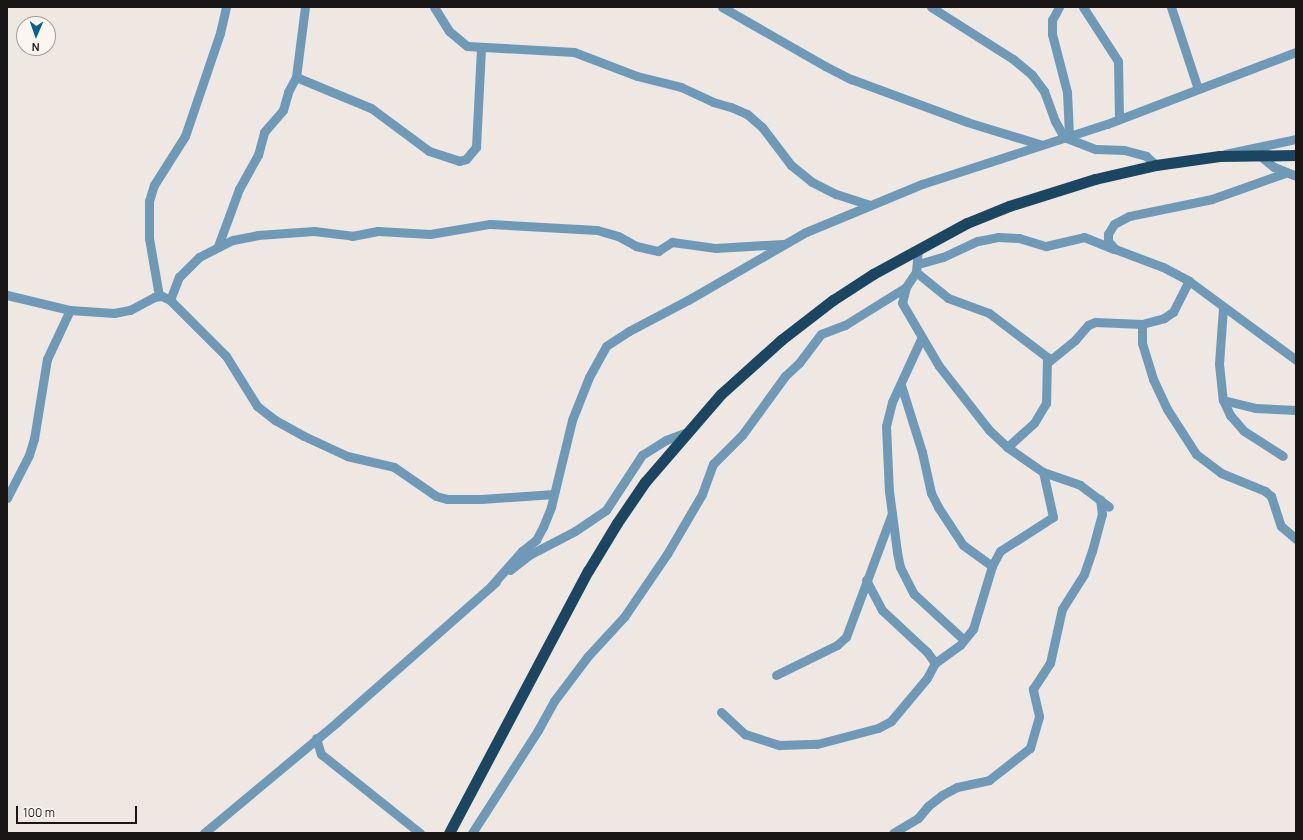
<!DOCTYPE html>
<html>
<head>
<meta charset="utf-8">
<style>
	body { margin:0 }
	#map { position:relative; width:1303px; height:840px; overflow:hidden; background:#efe7e2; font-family:Manrope,sans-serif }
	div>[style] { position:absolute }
	.minor>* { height:9px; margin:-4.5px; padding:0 4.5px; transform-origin:4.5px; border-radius:4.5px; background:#6e99b7 }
	.trunk>* { height:11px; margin:-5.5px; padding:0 5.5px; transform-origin:5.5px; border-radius:5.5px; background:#1b4661 }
	span { translate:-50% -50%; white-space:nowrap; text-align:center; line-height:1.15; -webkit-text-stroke:3px #fcf5f0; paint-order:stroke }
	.frame { position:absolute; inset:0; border:8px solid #191615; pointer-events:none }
	.north { position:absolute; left:16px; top:16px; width:40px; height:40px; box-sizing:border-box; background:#fcf5f0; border:1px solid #a19c98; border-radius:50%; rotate:182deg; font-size:11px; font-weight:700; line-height:16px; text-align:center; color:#191615 }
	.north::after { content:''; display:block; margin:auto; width:14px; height:18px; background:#006493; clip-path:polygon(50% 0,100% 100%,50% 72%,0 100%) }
	.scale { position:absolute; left:16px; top:806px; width:121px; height:18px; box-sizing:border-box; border:2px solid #191615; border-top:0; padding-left:5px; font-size:12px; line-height:14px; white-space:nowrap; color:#191615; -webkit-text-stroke:3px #fcf5f0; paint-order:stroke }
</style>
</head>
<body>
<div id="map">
	<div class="minor">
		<div style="left:434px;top:7px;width:28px;rotate:58deg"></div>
		<div style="left:449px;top:31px;width:23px;rotate:40deg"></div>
		<div style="left:467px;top:46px;width:107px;rotate:3.2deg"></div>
		<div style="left:574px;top:52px;width:67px;rotate:20.9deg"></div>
		<div style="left:637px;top:76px;width:45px;rotate:14deg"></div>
		<div style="left:681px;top:87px;width:35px;rotate:25deg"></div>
		<div style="left:713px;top:102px;width:19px;rotate:16deg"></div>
		<div style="left:731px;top:107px;width:17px;rotate:24deg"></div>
		<div style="left:747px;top:114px;width:20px;rotate:41deg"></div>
		<div style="left:762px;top:127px;width:48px;rotate:52.7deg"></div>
		<div style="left:791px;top:165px;width:27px;rotate:39deg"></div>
		<div style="left:812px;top:182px;width:27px;rotate:27deg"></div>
		<div style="left:836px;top:194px;width:35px;rotate:18deg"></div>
		<div style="left:722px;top:7px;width:119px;rotate:29.8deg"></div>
		<div style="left:825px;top:66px;width:29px;rotate:27deg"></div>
		<div style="left:851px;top:79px;width:124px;rotate:20.3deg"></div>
		<div style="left:967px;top:122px;width:78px;rotate:17deg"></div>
		<div style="left:931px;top:7px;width:97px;rotate:32.4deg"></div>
		<div style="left:1013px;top:59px;width:25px;rotate:40deg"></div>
		<div style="left:1032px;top:75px;width:20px;rotate:53deg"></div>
		<div style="left:1044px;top:91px;width:32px;rotate:70deg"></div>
		<div style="left:1055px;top:121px;width:18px;rotate:61deg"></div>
		<div style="left:1064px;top:137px;width:34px;rotate:21deg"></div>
		<div style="left:1096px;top:149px;width:28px;rotate:2deg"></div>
		<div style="left:1124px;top:150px;width:23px;rotate:15deg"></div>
		<div style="left:1146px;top:156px;width:13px;rotate:42deg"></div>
		<div style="left:1059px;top:7px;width:15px;rotate:118deg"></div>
		<div style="left:1052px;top:20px;width:14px;rotate:90deg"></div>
		<div style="left:1052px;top:34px;width:60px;rotate:75.5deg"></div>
		<div style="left:1067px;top:92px;width:43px;rotate:87.3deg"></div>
		<div style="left:1083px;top:7px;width:64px;rotate:57.1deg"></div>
		<div style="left:1118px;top:61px;width:58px;rotate:89deg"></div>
		<div style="left:1171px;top:7px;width:86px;rotate:71.8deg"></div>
		<div style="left:296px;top:77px;width:81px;rotate:22.5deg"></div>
		<div style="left:371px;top:108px;width:72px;rotate:36.6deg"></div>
		<div style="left:429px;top:151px;width:32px;rotate:18deg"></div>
		<div style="left:459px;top:161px;width:7px;rotate:-16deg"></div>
		<div style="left:466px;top:159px;width:16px;rotate:-50deg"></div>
		<div style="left:476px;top:147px;width:98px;rotate:-87.1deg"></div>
		<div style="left:1225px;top:154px;width:73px;rotate:-11.9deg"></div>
		<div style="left:1259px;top:155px;width:19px;rotate:39deg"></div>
		<div style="left:1274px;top:167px;width:24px;rotate:22deg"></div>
		<div style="left:1285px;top:173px;width:77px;rotate:160.4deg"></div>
		<div style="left:1212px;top:199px;width:85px;rotate:168.4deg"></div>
		<div style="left:1129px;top:216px;width:17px;rotate:152deg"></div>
		<div style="left:1114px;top:224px;width:12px;rotate:121deg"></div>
		<div style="left:1108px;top:234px;width:7px;rotate:90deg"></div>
		<div style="left:1108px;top:241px;width:11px;rotate:49deg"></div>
		<div style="left:1115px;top:249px;width:51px;rotate:20.6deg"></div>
		<div style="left:1163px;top:267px;width:30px;rotate:28deg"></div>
		<div style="left:1189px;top:281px;width:133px;rotate:36.4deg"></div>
		<div style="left:218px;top:246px;width:61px;rotate:-69.8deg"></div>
		<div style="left:239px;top:189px;width:39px;rotate:-61deg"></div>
		<div style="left:258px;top:155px;width:24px;rotate:-75deg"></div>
		<div style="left:264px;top:132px;width:29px;rotate:-49deg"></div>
		<div style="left:283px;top:110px;width:19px;rotate:-74deg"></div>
		<div style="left:288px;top:92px;width:17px;rotate:-62deg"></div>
		<div style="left:296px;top:77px;width:71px;rotate:-82.7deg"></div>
		<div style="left:918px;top:249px;width:23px;rotate:95deg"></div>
		<div style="left:916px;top:272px;width:18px;rotate:124deg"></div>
		<div style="left:906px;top:287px;width:16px;rotate:104deg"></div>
		<div style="left:902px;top:303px;width:73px;rotate:59.6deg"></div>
		<div style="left:939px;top:366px;width:81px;rotate:52deg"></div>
		<div style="left:989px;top:430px;width:25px;rotate:43deg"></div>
		<div style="left:1007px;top:447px;width:44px;rotate:34.8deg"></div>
		<div style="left:1043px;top:472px;width:39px;rotate:19deg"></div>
		<div style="left:1080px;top:485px;width:36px;rotate:37deg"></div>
		<div style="left:918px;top:264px;width:26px;rotate:-16deg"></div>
		<div style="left:943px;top:257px;width:38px;rotate:-25deg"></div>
		<div style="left:978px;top:241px;width:20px;rotate:-11deg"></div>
		<div style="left:998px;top:237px;width:21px;rotate:3deg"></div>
		<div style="left:1019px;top:238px;width:28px;rotate:17deg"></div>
		<div style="left:1046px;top:246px;width:39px;rotate:-13deg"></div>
		<div style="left:1084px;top:237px;width:32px;rotate:22deg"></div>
		<div style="left:916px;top:272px;width:41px;rotate:39.1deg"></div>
		<div style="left:948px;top:298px;width:44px;rotate:20.1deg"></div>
		<div style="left:989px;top:313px;width:73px;rotate:37.2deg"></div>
		<div style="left:1047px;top:357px;width:46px;rotate:91.2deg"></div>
		<div style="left:1046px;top:403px;width:23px;rotate:121deg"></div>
		<div style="left:1034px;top:423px;width:36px;rotate:138deg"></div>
		<div style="left:7px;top:295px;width:65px;rotate:13.4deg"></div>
		<div style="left:70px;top:310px;width:44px;rotate:3.9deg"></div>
		<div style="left:114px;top:313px;width:16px;rotate:-11deg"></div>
		<div style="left:130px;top:310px;width:27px;rotate:-28deg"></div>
		<div style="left:154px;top:297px;width:8px;rotate:-7deg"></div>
		<div style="left:162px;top:296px;width:9px;rotate:27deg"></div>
		<div style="left:170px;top:300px;width:79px;rotate:45deg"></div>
		<div style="left:226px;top:356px;width:59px;rotate:58.2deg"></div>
		<div style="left:257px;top:406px;width:23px;rotate:38deg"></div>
		<div style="left:275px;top:420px;width:33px;rotate:29deg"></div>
		<div style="left:304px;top:436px;width:47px;rotate:24.9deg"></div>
		<div style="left:347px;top:456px;width:48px;rotate:13.2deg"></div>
		<div style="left:394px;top:467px;width:51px;rotate:34.6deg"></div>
		<div style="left:436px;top:496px;width:11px;rotate:15deg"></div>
		<div style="left:447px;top:499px;width:34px"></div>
		<div style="left:481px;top:499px;width:73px;rotate:-3.9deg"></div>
		<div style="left:159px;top:296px;width:59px;rotate:-99.8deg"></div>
		<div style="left:149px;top:238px;width:37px;rotate:-90deg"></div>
		<div style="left:149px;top:201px;width:17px;rotate:-73deg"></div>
		<div style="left:154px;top:185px;width:58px;rotate:-57.7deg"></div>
		<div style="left:185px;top:136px;width:109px;rotate:-71.2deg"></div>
		<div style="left:220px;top:33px;width:27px;rotate:-77deg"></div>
		<div style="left:170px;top:300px;width:25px;rotate:-69deg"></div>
		<div style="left:179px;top:277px;width:28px;rotate:-45deg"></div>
		<div style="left:199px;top:257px;width:38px;rotate:-27deg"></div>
		<div style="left:233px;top:240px;width:25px;rotate:-11deg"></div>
		<div style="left:258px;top:235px;width:56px;rotate:-4.1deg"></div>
		<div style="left:314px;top:231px;width:38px;rotate:7deg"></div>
		<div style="left:352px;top:236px;width:26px;rotate:-11deg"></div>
		<div style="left:378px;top:231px;width:52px;rotate:3.3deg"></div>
		<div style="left:430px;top:234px;width:61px;rotate:-9.5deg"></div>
		<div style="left:490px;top:224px;width:107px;rotate:3.2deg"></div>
		<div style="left:597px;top:230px;width:22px;rotate:16deg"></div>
		<div style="left:618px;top:236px;width:21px;rotate:29deg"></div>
		<div style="left:636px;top:246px;width:23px;rotate:13deg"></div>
		<div style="left:658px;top:251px;width:17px;rotate:-33deg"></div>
		<div style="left:672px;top:242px;width:43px;rotate:7.9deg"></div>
		<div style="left:715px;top:248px;width:68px;rotate:-3.4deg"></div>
		<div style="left:1223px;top:308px;width:56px;rotate:94.1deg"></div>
		<div style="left:1219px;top:364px;width:36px;rotate:84deg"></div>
		<div style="left:1223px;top:400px;width:17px;rotate:65deg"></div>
		<div style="left:1230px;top:415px;width:21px;rotate:49deg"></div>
		<div style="left:1244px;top:431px;width:46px;rotate:32.7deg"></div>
		<div style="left:1142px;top:324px;width:19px;rotate:90deg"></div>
		<div style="left:1142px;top:343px;width:38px;rotate:73deg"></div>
		<div style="left:1153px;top:379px;width:33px;rotate:65deg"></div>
		<div style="left:1167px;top:409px;width:54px;rotate:57.2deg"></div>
		<div style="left:1196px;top:454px;width:31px;rotate:37deg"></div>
		<div style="left:1221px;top:473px;width:48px;rotate:22.2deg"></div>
		<div style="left:1265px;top:491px;width:8px;rotate:40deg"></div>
		<div style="left:1271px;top:496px;width:32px;rotate:72deg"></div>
		<div style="left:1281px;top:526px;width:20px;rotate:41deg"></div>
		<div style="left:921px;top:339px;width:69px;rotate:114.7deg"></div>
		<div style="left:892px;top:402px;width:25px;rotate:104deg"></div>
		<div style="left:886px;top:426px;width:65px;rotate:87.4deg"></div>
		<div style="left:889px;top:491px;width:62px;rotate:82.5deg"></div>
		<div style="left:897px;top:552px;width:15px;rotate:79deg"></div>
		<div style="left:900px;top:567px;width:30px;rotate:63deg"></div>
		<div style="left:914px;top:594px;width:68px;rotate:42.6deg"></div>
		<div style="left:1048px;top:362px;width:35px;rotate:-39deg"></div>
		<div style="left:1075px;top:340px;width:20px;rotate:-49deg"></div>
		<div style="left:1088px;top:325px;width:8px;rotate:-23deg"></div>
		<div style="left:1095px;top:322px;width:47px;rotate:2.4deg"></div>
		<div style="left:1142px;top:324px;width:23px;rotate:-15deg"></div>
		<div style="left:1164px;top:318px;width:11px;rotate:-34deg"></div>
		<div style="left:1173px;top:312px;width:35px;rotate:-63deg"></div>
		<div style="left:901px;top:385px;width:70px;rotate:72.6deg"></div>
		<div style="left:922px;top:452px;width:42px;rotate:77.6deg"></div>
		<div style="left:931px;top:493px;width:16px;rotate:63deg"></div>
		<div style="left:938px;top:507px;width:45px;rotate:56.7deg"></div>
		<div style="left:963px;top:545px;width:36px;rotate:36deg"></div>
		<div style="left:1223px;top:400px;width:33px;rotate:14deg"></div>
		<div style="left:1255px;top:408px;width:41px;rotate:2.8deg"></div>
		<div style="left:7px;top:498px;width:48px;rotate:-62.9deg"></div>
		<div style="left:29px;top:455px;width:17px;rotate:-73deg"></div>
		<div style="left:34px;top:439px;width:81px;rotate:-80.8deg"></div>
		<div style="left:47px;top:359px;width:54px;rotate:-64.9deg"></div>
		<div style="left:510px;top:570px;width:24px;rotate:-38deg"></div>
		<div style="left:529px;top:555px;width:52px;rotate:-27.6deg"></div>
		<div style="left:575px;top:531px;width:37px;rotate:-34deg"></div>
		<div style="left:606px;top:510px;width:66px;rotate:-56.8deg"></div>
		<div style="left:642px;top:455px;width:28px;rotate:-32deg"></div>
		<div style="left:666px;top:440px;width:22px;rotate:-21deg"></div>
		<div style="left:491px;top:586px;width:47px;rotate:-48.5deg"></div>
		<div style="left:522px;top:551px;width:18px;rotate:-38deg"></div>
		<div style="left:536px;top:540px;width:15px;rotate:-62deg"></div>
		<div style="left:543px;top:527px;width:22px;rotate:-68deg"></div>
		<div style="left:551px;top:507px;width:89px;rotate:-76.4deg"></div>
		<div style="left:572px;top:420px;width:46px;rotate:-68.4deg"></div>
		<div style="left:589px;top:377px;width:35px;rotate:-61deg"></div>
		<div style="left:606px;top:346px;width:27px;rotate:-33deg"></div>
		<div style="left:629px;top:331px;width:67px;rotate:-27.7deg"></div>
		<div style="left:688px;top:300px;width:136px;rotate:-30deg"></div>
		<div style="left:806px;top:232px;width:126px;rotate:-22.5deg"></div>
		<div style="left:922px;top:184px;width:194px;rotate:-18deg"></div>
		<div style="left:1107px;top:124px;width:202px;rotate:-20.9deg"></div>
		<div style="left:935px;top:663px;width:31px;rotate:-36deg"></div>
		<div style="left:960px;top:645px;width:21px;rotate:-51deg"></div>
		<div style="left:973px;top:629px;width:66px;rotate:-73.2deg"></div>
		<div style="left:992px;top:566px;width:17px;rotate:-62deg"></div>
		<div style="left:1000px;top:551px;width:63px;rotate:-32.7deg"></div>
		<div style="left:1053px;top:517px;width:46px;rotate:-102.5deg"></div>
		<div style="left:776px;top:675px;width:68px;rotate:-26.2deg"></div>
		<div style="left:837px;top:645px;width:12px;rotate:-42deg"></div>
		<div style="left:846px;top:637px;width:132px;rotate:-69.6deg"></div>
		<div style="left:721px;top:712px;width:33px;rotate:43deg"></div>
		<div style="left:745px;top:734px;width:36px;rotate:18deg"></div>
		<div style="left:779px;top:745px;width:38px;rotate:-2deg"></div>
		<div style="left:817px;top:744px;width:63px;rotate:-14.7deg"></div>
		<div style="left:878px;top:728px;width:15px;rotate:-28deg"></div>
		<div style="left:891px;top:721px;width:56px;rotate:-50.1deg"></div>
		<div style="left:927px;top:678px;width:17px;rotate:-62deg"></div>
		<div style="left:935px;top:663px;width:14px;rotate:-126deg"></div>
		<div style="left:927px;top:652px;width:62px;rotate:-137deg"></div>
		<div style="left:882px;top:610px;width:34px;rotate:-118deg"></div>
		<div style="left:316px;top:738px;width:17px;rotate:73deg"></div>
		<div style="left:321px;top:754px;width:127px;rotate:38.6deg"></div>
		<div style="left:204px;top:833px;width:173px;rotate:-39.8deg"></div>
		<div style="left:337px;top:722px;width:212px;rotate:-41.4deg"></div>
		<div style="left:472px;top:833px;width:122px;rotate:-57.3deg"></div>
		<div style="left:538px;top:730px;width:33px;rotate:-61deg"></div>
		<div style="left:554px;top:701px;width:56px;rotate:-52.9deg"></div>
		<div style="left:588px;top:656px;width:53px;rotate:-47.3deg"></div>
		<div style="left:624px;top:617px;width:76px;rotate:-55.7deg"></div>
		<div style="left:667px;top:554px;width:69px;rotate:-59.7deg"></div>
		<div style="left:702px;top:494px;width:32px;rotate:-70deg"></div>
		<div style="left:713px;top:464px;width:41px;rotate:-45deg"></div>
		<div style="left:742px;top:435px;width:73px;rotate:-53.9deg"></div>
		<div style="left:785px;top:376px;width:19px;rotate:-43deg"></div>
		<div style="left:799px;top:363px;width:36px;rotate:-53deg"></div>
		<div style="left:821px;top:334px;width:26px;rotate:-21deg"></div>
		<div style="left:845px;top:325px;width:72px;rotate:-31.9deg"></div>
		<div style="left:893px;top:833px;width:29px;rotate:-31deg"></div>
		<div style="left:918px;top:818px;width:16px;rotate:-50deg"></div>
		<div style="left:928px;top:806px;width:18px;rotate:-38deg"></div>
		<div style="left:942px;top:795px;width:17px;rotate:-28deg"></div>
		<div style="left:957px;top:787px;width:33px;rotate:-12deg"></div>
		<div style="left:989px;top:780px;width:52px;rotate:-38deg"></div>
		<div style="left:1030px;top:748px;width:33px;rotate:-74deg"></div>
		<div style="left:1039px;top:716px;width:28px;rotate:-103deg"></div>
		<div style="left:1033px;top:689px;width:31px;rotate:-57deg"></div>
		<div style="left:1050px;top:663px;width:55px;rotate:-77.5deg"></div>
		<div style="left:1062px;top:609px;width:41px;rotate:-57.8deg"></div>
		<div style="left:1084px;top:574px;width:24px;rotate:-71deg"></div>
		<div style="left:1092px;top:551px;width:38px;rotate:-75deg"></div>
		<div style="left:1102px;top:514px;width:15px;rotate:-98deg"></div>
	</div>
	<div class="trunk">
		<div style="left:449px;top:833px;width:297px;rotate:-62.1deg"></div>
		<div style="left:588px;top:571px;width:56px;rotate:-58.9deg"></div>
		<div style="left:617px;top:523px;width:50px;rotate:-55.7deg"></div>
		<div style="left:645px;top:482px;width:116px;rotate:-49.2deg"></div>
		<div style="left:721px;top:394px;width:81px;rotate:-42deg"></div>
		<div style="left:781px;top:340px;width:66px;rotate:-37.6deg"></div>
		<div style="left:833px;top:300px;width:48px;rotate:-33deg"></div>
		<div style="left:873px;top:274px;width:107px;rotate:-28.5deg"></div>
		<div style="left:967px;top:223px;width:45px;rotate:-22deg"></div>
		<div style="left:1009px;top:206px;width:90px;rotate:-17.4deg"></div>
		<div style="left:1095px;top:179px;width:63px;rotate:-12.9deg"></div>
		<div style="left:1156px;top:165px;width:64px;rotate:-8.1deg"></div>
		<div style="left:1219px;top:156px;width:77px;rotate:-0.7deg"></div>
	</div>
	<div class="frame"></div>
	<div class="north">N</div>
	<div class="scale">100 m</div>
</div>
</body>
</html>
